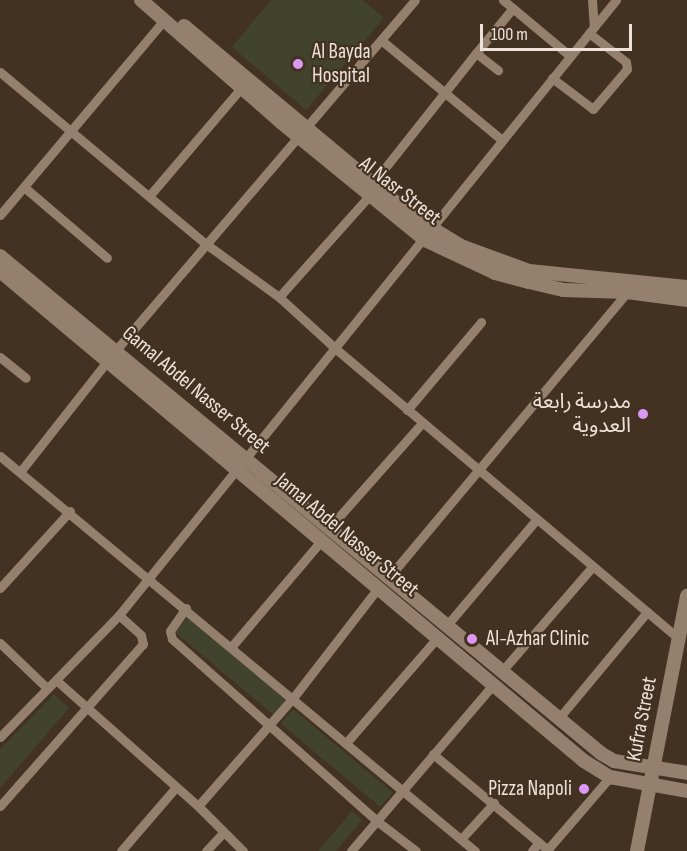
<!DOCTYPE html>
<html>
<head>
<meta charset="utf-8">
<style>
	body { margin:0 }
	#map { position:relative; width:687px; height:851px; overflow:hidden; background:#433222; font-family:"Sofia Sans Condensed","Noto Sans Arabic",sans-serif }
	div>[style] { position:absolute }
	.green>* { inset:0; background:#41432d; transform-origin:0 0 }
	.street>* { height:9px; margin:-4.5px; padding:0 4.5px; transform-origin:4.5px; border-radius:4.5px; background:#95806e }
	.secondary>* { height:14px; margin:-7px; padding:0 7px; transform-origin:7px; border-radius:7px; background:#95806e }
	.dots>* { width:16px; height:16px; translate:-50% -50%; box-sizing:border-box; border:3px solid #433222; border-radius:50% }
	span { translate:-50% -50%; white-space:nowrap; text-align:center; line-height:1.15; -webkit-text-stroke:4.5px #433222; paint-order:stroke }
	.poi-label { font-size:21px; color:#eee2d8 }
	.left { translate:0 -50%; text-align:left }
	.right { translate:-100% -50%; text-align:right }
	.street-label { font-size:21px; color:#eee2d8 }
	.scale { position:absolute; left:480px; top:24px; width:152px; height:27px; box-sizing:border-box; border:3px solid #eee2d8; border-top:0; padding-left:8px; font-size:18px; line-height:21px; white-space:nowrap; color:#eee2d8; -webkit-text-stroke:4px #433222; paint-order:stroke }
</style>
</head>
<body>
<div id="map">
	<div class="green">
		<div style="clip-path:polygon(271px 0,363px 0,384px 18px,306px 110px,232px 47px)"></div>
		<div style="left:188px;top:617px;width:128px;height:20px;rotate:40deg"></div>
		<div style="clip-path:polygon(54px 694px,69px 708px,0 788px,0 749px)"></div>
		<div style="left:293px;top:709px;width:130px;height:19px;rotate:40deg"></div>
		<div style="clip-path:polygon(352px 811px,362px 820px,336px 851px,318px 851px)"></div>
	</div>
	<div class="street">
		<div style="left:503px;top:0;width:87px;rotate:39.9deg"></div>
		<div style="left:592px;top:0;width:27px;rotate:86deg"></div>
		<div style="left:381px;top:40px;width:157px;rotate:39.6deg"></div>
		<div style="left:476px;top:53px;width:58px;rotate:-50.6deg"></div>
		<div style="left:0;top:72px;width:268px;rotate:39.9deg"></div>
		<div style="left:206px;top:244px;width:90px;rotate:36deg"></div>
		<div style="left:279px;top:297px;width:77px;rotate:42.4deg"></div>
		<div style="left:336px;top:349px;width:449px;rotate:40.2deg"></div>
		<div style="left:552px;top:78px;width:51px;rotate:37.1deg"></div>
		<div style="left:593px;top:109px;width:52px;rotate:-49.6deg"></div>
		<div style="left:627px;top:69px;width:7px;rotate:-98deg"></div>
		<div style="left:626px;top:62px;width:47px;rotate:-141.9deg"></div>
		<div style="left:373px;top:183px;width:166px;rotate:-51.6deg"></div>
		<div style="left:476px;top:53px;width:28px;rotate:38deg"></div>
		<div style="left:24px;top:187px;width:109px;rotate:40.5deg"></div>
		<div style="left:150px;top:195px;width:140px;rotate:-49.6deg"></div>
		<div style="left:0;top:215px;width:255px;rotate:-49.9deg"></div>
		<div style="left:279px;top:297px;width:137px;rotate:-48.3deg"></div>
		<div style="left:0;top:357px;width:33px;rotate:39deg"></div>
		<div style="left:407px;top:410px;width:115px;rotate:-49.9deg"></div>
		<div style="left:0;top:456px;width:618px;rotate:39.75deg"></div>
		<div style="left:20px;top:472px;width:155px;rotate:-51.8deg"></div>
		<div style="left:116px;top:350px;width:460px;rotate:-49.5deg"></div>
		<div style="left:329px;top:528px;width:140px;rotate:-48.5deg"></div>
		<div style="left:389px;top:577px;width:371px;rotate:-50.1deg"></div>
		<div style="left:0;top:588px;width:104px;rotate:-47.7deg"></div>
		<div style="left:186px;top:608px;width:28px;rotate:125deg"></div>
		<div style="left:170px;top:631px;width:8px;rotate:76deg"></div>
		<div style="left:172px;top:639px;width:274px;rotate:41.6deg"></div>
		<div style="left:377px;top:821px;width:49px;rotate:37.6deg"></div>
		<div style="left:447px;top:625px;width:138px;rotate:-49.7deg"></div>
		<div style="left:0;top:643px;width:65px;rotate:43.8deg"></div>
		<div style="left:232px;top:646px;width:138px;rotate:-49.7deg"></div>
		<div style="left:502px;top:671px;width:138px;rotate:-49.1deg"></div>
		<div style="left:56px;top:680px;width:190px;rotate:41.6deg"></div>
		<div style="left:198px;top:806px;width:64px;rotate:45deg"></div>
		<div style="left:559px;top:718px;width:138px;rotate:-50.3deg"></div>
		<div style="left:0;top:737px;width:170px;rotate:-45.7deg"></div>
		<div style="left:119px;top:615px;width:791px;rotate:-51.06deg"></div>
		<div style="left:346px;top:743px;width:139px;rotate:-49.1deg"></div>
		<div style="left:433px;top:754px;width:151px;rotate:39.9deg"></div>
		<div style="left:0;top:806px;width:216px;rotate:-48.6deg"></div>
		<div style="left:143px;top:644px;width:9px;rotate:-103deg"></div>
		<div style="left:141px;top:635px;width:30px;rotate:-138deg"></div>
		<div style="left:198px;top:806px;width:144px;rotate:-48.7deg"></div>
		<div style="left:293px;top:698px;width:139px;rotate:-52.3deg"></div>
		<div style="left:461px;top:839px;width:49px;rotate:-47.5deg"></div>
		<div style="left:548px;top:849px;width:95px;rotate:-49.3deg"></div>
		<div style="left:121px;top:851px;width:84px;rotate:-49.3deg"></div>
		<div style="left:206px;top:851px;width:25px;rotate:-47deg"></div>
		<div style="left:351px;top:851px;width:218px;rotate:-49.5deg"></div>
		<div style="left:532px;top:851px;width:11px;rotate:-52deg"></div>
	</div>
	<div class="secondary">
		<div style="left:141px;top:0;width:187px;rotate:41.1deg"></div>
		<div style="left:282px;top:123px;width:185px;rotate:39.3deg"></div>
		<div style="left:425px;top:240px;width:77px;rotate:25.2deg"></div>
		<div style="left:495px;top:273px;width:35px;rotate:15deg"></div>
		<div style="left:529px;top:282px;width:35px;rotate:13deg"></div>
		<div style="left:563px;top:290px;width:64px;rotate:1.8deg"></div>
		<div style="left:627px;top:292px;width:61px;rotate:7.6deg"></div>
		<div style="left:184px;top:26px;width:297px;rotate:39.8deg"></div>
		<div style="left:412px;top:216px;width:57px;rotate:31.5deg"></div>
		<div style="left:461px;top:246px;width:72px;rotate:20.2deg"></div>
		<div style="left:529px;top:271px;width:159px;rotate:5.8deg"></div>
		<div style="left:0;top:256px;width:781px;rotate:39.6deg"></div>
		<div style="left:602px;top:754px;width:14px;rotate:30deg"></div>
		<div style="left:614px;top:761px;width:74px;rotate:9.3deg"></div>
		<div style="left:0;top:271px;width:762px;rotate:40deg"></div>
		<div style="left:584px;top:761px;width:31px;rotate:32deg"></div>
		<div style="left:610px;top:777px;width:78px;rotate:10.3deg"></div>
		<div style="left:637px;top:851px;width:260px;rotate:-78.9deg"></div>
	</div>
	<div class="dots">
		<div style="left:298px;top:64px;background:#dc99f4"></div>
		<div style="left:643px;top:414px;background:#dc99f4"></div>
		<div style="left:472px;top:639px;background:#dc99f4"></div>
		<div style="left:584px;top:789px;background:#dc99f4"></div>
	</div>
	<div class="poi-label">
		<span class="left" style="left:312px;top:64px">Al Bayda<br>Hospital</span>
		<span class="right" style="left:631px;top:414px">مدرسة رابعة<br>العدوية</span>
		<span class="left" style="left:486px;top:639px">Al-Azhar Clinic</span>
		<span class="right" style="left:572px;top:789px">Pizza Napoli</span>
	</div>
	<div class="street-label">
		<span style="left:400px;top:191px;rotate:38deg">Al Nasr Street</span>
		<span style="left:196px;top:390px;rotate:40deg">Gamal Abdel Nasser Street</span>
		<span style="left:347px;top:535px;rotate:40deg">Jamal Abdel Nasser Street</span>
		<span style="left:642px;top:719px;rotate:-79deg">Kufra Street</span>
	</div>
	<div class="scale">100 m</div>
</div>
</body>
</html>
